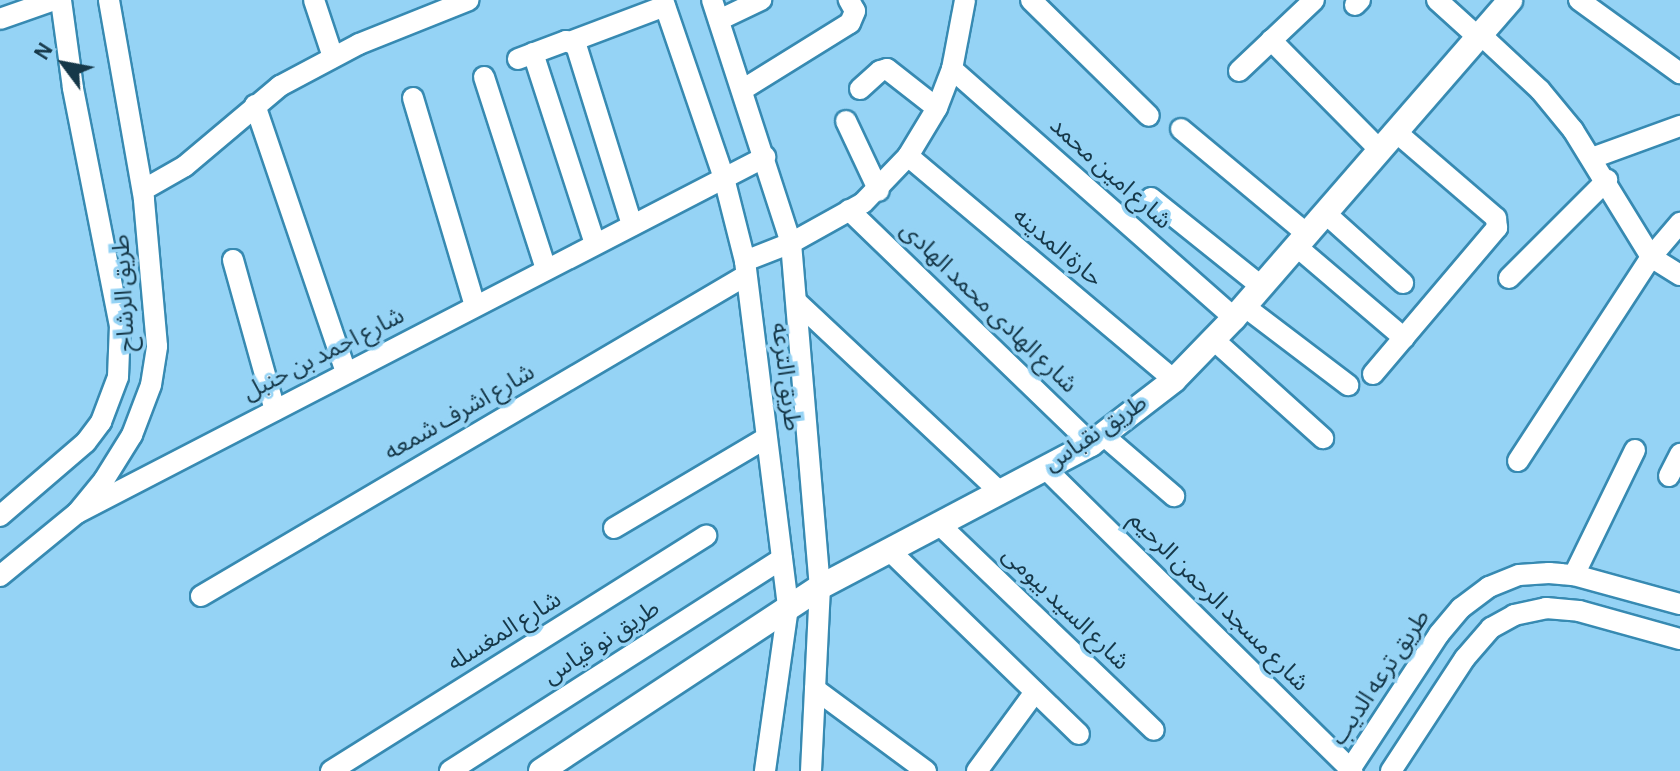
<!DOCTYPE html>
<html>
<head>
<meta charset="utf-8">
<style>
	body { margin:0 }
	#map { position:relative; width:1680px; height:771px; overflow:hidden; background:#95d3f5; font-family:"Alegreya Sans","Noto Sans Arabic",sans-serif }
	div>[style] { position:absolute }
	.roads { filter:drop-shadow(2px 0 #378ab2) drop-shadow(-2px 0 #378ab2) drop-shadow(0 2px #378ab2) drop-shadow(0 -2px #378ab2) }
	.minor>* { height:20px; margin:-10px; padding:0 10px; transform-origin:10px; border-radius:10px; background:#fff }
	.tertiary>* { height:24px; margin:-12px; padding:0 12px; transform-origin:12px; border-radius:12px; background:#fff }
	span { translate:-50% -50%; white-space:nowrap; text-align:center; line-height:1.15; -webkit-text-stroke:7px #95d3f5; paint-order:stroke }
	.street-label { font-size:24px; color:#163849 }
	.north { position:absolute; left:24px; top:24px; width:80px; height:80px; -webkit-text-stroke:6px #95d3f5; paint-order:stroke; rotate:302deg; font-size:22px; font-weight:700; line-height:32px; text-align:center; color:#163849 }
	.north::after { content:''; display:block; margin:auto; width:28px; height:36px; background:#163849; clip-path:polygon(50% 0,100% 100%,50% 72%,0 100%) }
</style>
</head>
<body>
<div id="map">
	<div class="roads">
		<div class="minor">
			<div style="left:314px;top:0;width:60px;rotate:71.6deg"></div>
			<div style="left:663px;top:0;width:188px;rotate:71.1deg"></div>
			<div style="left:724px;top:178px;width:86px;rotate:75.8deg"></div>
			<div style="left:745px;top:261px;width:349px;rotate:82.9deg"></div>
			<div style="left:788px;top:607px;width:166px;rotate:98deg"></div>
			<div style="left:712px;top:0;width:256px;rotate:72deg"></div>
			<div style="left:791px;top:243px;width:345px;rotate:85.2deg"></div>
			<div style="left:820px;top:587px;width:184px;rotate:92.8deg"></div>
			<div style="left:1031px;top:0;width:165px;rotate:44.5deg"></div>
			<div style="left:1437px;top:0;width:57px;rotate:42.1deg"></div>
			<div style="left:1579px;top:0;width:125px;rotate:35.9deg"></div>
			<div style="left:1355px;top:5px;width:7px;rotate:-45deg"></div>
			<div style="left:0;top:19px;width:57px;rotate:-19.4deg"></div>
			<div style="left:719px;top:20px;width:47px;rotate:-25.5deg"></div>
			<div style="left:1481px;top:35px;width:81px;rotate:43deg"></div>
			<div style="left:1540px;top:90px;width:52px;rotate:50.5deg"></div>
			<div style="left:1573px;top:130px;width:149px;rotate:58.4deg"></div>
			<div style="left:1651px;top:257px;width:34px;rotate:32deg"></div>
			<div style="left:1271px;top:40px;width:155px;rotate:45.3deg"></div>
			<div style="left:572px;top:41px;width:99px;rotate:-20.6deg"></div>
			<div style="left:533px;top:53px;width:201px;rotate:72deg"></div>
			<div style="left:518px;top:59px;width:51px;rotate:-20.6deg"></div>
			<div style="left:566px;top:41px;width:11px;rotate:22deg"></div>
			<div style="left:576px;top:45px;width:189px;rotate:72.7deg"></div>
			<div style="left:952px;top:69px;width:376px;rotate:41.4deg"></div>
			<div style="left:1239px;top:71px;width:103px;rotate:-43.4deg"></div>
			<div style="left:484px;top:77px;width:202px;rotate:72.1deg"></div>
			<div style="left:860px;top:89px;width:27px;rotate:-42deg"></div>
			<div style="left:880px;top:71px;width:7px;rotate:-16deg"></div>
			<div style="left:887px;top:69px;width:63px;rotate:38deg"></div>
			<div style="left:742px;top:90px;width:127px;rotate:-31.8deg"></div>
			<div style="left:850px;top:23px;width:13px;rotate:-67deg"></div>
			<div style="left:855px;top:11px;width:13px;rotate:-119deg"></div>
			<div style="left:413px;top:98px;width:217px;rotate:73.4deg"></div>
			<div style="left:255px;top:105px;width:283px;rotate:71.2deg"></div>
			<div style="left:846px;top:121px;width:77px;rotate:64.8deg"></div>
			<div style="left:1181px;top:129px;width:164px;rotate:39.8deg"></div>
			<div style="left:908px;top:156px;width:348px;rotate:40.1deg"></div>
			<div style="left:1592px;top:158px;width:94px;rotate:-20deg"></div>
			<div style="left:143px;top:190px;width:48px;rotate:-29.7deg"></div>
			<div style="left:185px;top:166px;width:124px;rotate:-40.1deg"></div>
			<div style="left:280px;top:86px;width:89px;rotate:-28deg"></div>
			<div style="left:359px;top:44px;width:118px;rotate:-21.8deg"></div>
			<div style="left:1151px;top:198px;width:141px;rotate:38.7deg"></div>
			<div style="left:849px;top:210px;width:337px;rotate:44deg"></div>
			<div style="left:1325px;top:213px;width:105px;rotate:41.9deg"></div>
			<div style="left:1296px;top:246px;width:142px;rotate:40.4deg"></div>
			<div style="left:233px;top:260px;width:156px;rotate:74.4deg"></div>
			<div style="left:745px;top:261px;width:49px;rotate:-21.4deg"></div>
			<div style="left:791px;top:243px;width:82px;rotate:-29.1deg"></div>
			<div style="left:863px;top:203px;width:65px;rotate:-46.2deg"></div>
			<div style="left:908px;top:156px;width:56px;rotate:-58.9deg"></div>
			<div style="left:937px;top:108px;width:42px;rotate:-69deg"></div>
			<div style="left:952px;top:69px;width:70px;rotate:-79.3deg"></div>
			<div style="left:1509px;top:278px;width:139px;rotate:-45deg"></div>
			<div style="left:798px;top:303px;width:277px;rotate:43.1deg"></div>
			<div style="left:1244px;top:306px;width:131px;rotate:37.2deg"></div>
			<div style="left:1214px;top:340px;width:147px;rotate:42deg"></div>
			<div style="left:1373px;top:374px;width:192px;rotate:-49.7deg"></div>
			<div style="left:1497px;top:228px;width:10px;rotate:-96deg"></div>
			<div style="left:1496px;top:218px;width:132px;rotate:-139.3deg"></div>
			<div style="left:1103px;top:435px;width:94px;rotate:40.7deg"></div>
			<div style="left:1518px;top:461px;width:244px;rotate:-56.9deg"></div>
			<div style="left:1651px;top:257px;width:45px;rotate:-49.5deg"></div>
			<div style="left:1047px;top:470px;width:429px;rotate:44.6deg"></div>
			<div style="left:1669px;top:476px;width:25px;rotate:-63deg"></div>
			<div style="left:77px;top:513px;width:775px;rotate:-27.36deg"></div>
			<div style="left:0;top:516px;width:113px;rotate:-40.7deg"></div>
			<div style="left:86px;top:442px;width:25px;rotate:-53deg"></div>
			<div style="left:101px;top:422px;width:48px;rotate:-69.3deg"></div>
			<div style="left:118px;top:377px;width:51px;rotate:-87.8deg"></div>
			<div style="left:120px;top:326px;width:243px;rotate:-101.2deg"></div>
			<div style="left:73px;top:88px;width:89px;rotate:-97.8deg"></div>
			<div style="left:940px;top:525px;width:296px;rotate:43.8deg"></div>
			<div style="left:614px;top:528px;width:177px;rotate:-30.6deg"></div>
			<div style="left:890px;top:551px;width:263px;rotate:44.1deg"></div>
			<div style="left:1574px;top:575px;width:139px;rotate:-64deg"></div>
			<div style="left:0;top:576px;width:99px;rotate:-39.3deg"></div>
			<div style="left:77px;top:513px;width:43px;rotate:-50.7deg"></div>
			<div style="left:104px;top:480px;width:53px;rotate:-58.1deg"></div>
			<div style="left:132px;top:435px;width:53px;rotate:-69.2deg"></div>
			<div style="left:151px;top:385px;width:39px;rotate:-81deg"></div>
			<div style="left:157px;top:346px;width:148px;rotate:-95.1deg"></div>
			<div style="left:144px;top:199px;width:202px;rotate:-100deg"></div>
			<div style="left:201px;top:596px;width:631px;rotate:-30.47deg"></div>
			<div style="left:815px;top:689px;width:138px;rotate:36.5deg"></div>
			<div style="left:331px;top:771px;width:443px;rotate:-32.1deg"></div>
			<div style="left:450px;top:771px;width:394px;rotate:-32.6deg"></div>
			<div style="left:977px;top:771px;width:98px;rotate:-53.7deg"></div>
			<div style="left:1349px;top:771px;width:164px;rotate:-56.7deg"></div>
			<div style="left:1439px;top:634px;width:34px;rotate:-50deg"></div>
			<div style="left:1461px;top:608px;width:35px;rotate:-37deg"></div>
			<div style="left:1489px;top:587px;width:32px;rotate:-22deg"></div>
			<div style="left:1519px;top:575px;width:30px;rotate:-4deg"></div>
			<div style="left:1549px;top:573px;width:25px;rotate:5deg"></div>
			<div style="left:1574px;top:575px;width:110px;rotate:15.3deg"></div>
			<div style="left:1391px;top:771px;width:135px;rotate:-56.8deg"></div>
			<div style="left:1465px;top:658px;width:40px;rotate:-49deg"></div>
			<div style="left:1491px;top:628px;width:26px;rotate:-29deg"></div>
			<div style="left:1514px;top:615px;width:33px;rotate:-12deg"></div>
			<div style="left:1546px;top:608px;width:33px;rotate:5deg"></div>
			<div style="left:1579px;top:611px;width:105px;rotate:15.5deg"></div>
		</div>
		<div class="tertiary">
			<div style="left:541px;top:771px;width:334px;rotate:-33.4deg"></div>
			<div style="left:820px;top:587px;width:306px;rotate:-27.8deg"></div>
			<div style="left:1091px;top:444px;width:105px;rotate:-37.6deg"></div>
			<div style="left:1174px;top:380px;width:86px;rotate:-45.9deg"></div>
			<div style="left:1234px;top:318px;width:421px;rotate:-49deg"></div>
		</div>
	</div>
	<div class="street-label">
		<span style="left:1110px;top:174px;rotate:42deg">شارع امين محمد</span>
		<span style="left:1057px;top:248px;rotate:40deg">حارة المدينه</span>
		<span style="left:125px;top:293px;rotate:-93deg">طريق الرشاح</span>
		<span style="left:988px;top:308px;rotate:44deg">شارع الهادى محمد الهادى</span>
		<span style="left:324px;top:355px;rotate:-27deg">شارع احمد بن حنبل</span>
		<span style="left:785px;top:377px;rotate:83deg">طريق الترعه</span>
		<span style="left:460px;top:413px;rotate:-30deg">شارع اشرف شمعه</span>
		<span style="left:1096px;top:434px;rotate:-34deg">طريق نقباس</span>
		<span style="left:1218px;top:602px;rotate:45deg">شارع مسجد الرحمن الرحيم</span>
		<span style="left:1065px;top:609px;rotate:44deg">شارع السيد بيومى</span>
		<span style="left:505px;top:632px;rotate:-32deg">شارع المغسله</span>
		<span style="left:602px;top:643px;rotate:-33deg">طريق نو قياس</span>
		<span style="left:1381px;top:678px;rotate:-56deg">طريق ترعه الديب</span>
	</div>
	<div class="north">N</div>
</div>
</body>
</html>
